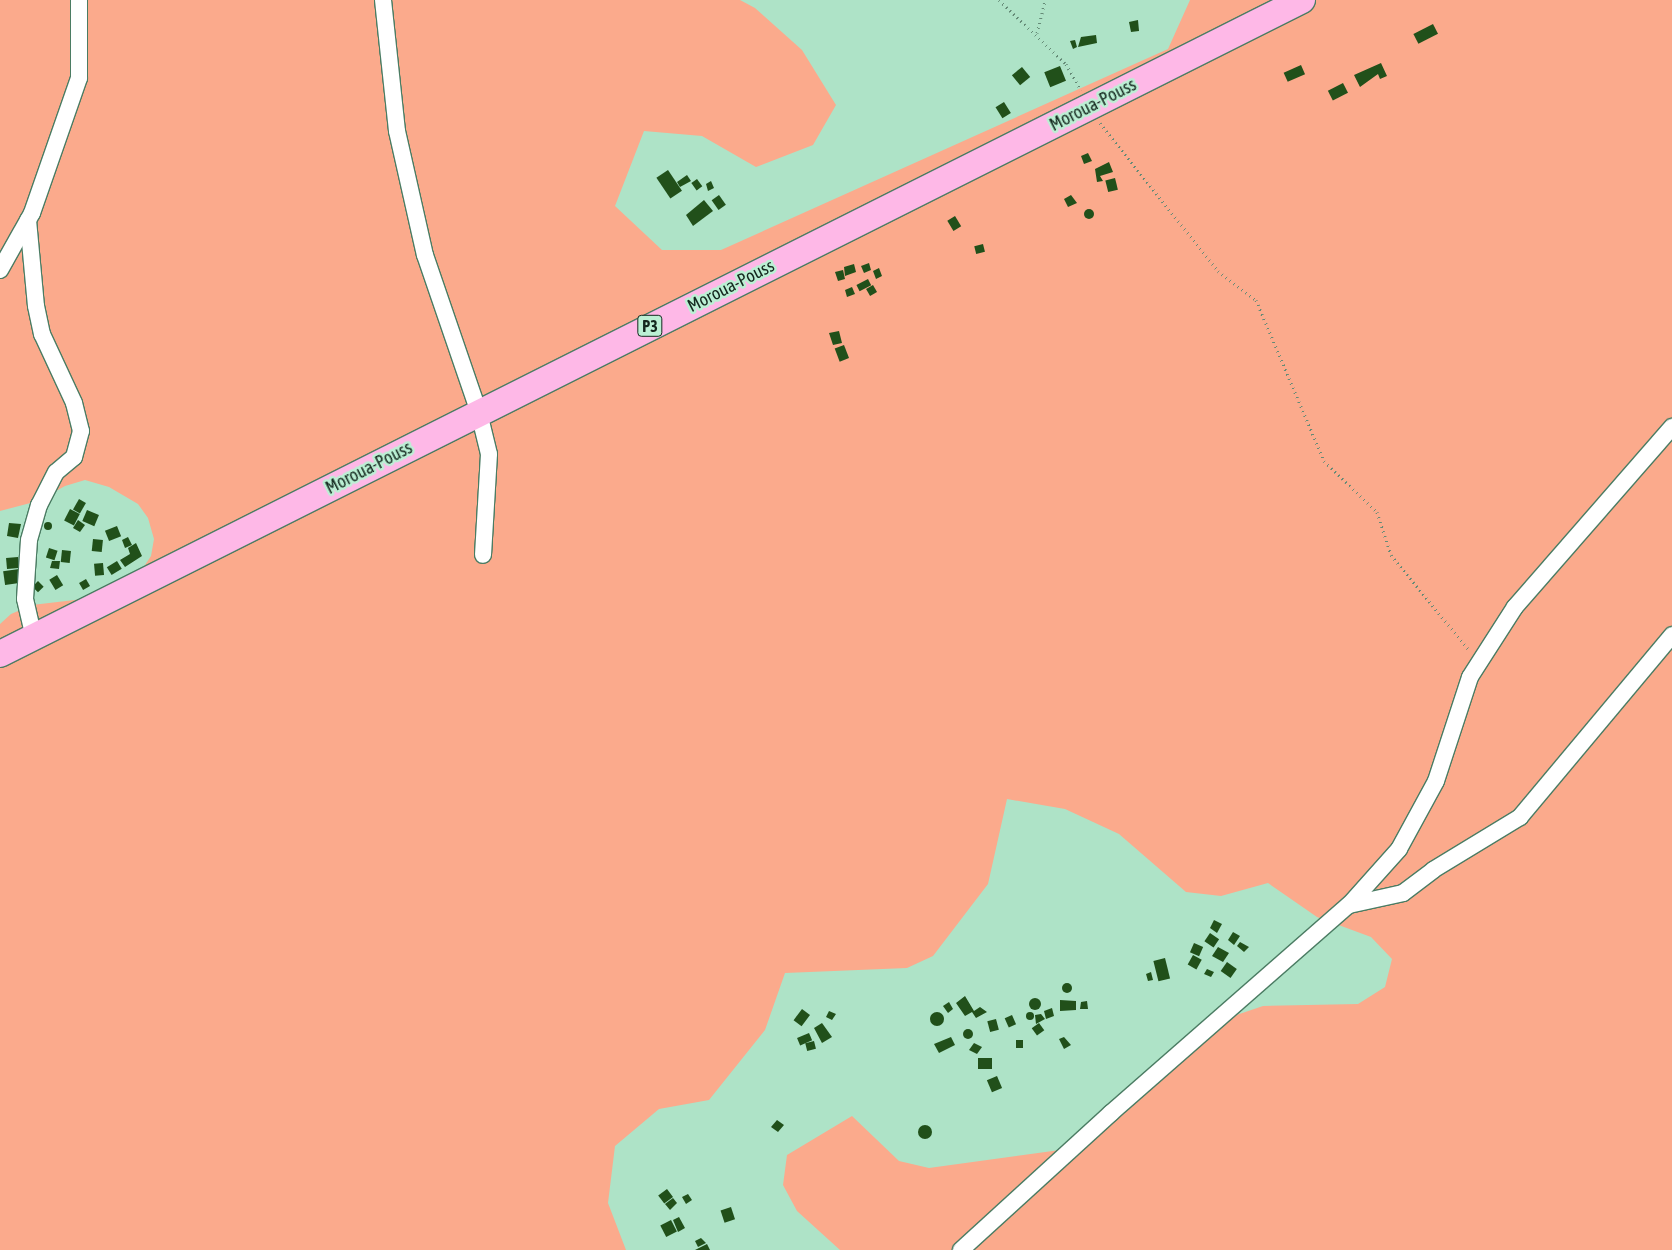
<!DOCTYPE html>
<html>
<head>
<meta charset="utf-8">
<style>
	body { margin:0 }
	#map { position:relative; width:1672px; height:1250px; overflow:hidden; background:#aee3c7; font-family:"Asap Condensed",sans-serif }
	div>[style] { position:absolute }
	.green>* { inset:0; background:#fbaa8c }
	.building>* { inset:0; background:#21501a; transform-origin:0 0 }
	.round { border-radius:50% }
	.path>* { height:3px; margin-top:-1.5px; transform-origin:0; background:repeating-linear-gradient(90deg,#648a76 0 1px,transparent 0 5px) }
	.roads { filter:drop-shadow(1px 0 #4b7c63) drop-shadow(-1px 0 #4b7c63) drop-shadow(0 1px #4b7c63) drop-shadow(0 -1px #4b7c63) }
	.minor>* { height:16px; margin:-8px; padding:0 8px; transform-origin:8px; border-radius:8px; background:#fff }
	.primary>* { height:26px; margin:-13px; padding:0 13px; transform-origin:13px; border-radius:13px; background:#feb8e7 }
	span { translate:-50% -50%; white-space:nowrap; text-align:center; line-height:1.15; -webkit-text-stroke:5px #bbf0d4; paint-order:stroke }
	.shield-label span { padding:1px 4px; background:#bbf0d4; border:1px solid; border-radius:4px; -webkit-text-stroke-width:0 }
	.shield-label { font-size:16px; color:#14281e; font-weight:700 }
	.street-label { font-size:18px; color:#14281e }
</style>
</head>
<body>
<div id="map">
	<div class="green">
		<div style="clip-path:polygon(0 0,740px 0,755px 8px,802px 50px,836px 105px,813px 145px,756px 167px,702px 136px,644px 131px,615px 206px,662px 250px,721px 250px,1168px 49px,1190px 0,1672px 0,1672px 1250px,840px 1250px,797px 1211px,783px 1185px,787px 1155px,852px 1116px,899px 1161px,929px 1168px,1060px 1150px,1204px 1026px,1263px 1006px,1358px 1004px,1385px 987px,1392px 959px,1371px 937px,1317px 917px,1268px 883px,1221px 896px,1186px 892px,1119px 834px,1065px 809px,1007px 799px,988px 884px,933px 956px,907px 968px,785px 973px,765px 1030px,709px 1100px,659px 1109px,615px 1146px,608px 1203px,626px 1250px,0 1250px,0 624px,11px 614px,32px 605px,83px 599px,141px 571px,151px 556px,154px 539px,148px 518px,138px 504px,109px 487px,85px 480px,65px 486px,38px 501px,0 511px)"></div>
	</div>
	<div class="building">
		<div style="clip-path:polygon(1138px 20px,1139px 31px,1131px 32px,1129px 22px)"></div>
		<div style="left:1433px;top:24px;width:11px;height:22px;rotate:63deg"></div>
		<div style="clip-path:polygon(1096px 35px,1097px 43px,1078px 47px,1081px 37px)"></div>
		<div style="clip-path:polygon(1075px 40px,1077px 47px,1073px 49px,1070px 41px)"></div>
		<div style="clip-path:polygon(1381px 63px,1387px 76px,1380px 79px,1378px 74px,1360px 87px,1354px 75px)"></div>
		<div style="left:1301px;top:65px;width:10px;height:19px;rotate:66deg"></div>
		<div style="left:1060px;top:66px;width:16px;height:17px;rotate:68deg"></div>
		<div style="left:1022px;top:67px;width:13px;height:13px;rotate:51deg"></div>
		<div style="left:1343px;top:83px;width:11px;height:17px;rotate:63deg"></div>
		<div style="left:1004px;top:102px;width:13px;height:10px;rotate:58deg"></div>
		<div style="clip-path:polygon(1088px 153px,1092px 161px,1084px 164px,1081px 156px)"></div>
		<div style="clip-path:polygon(1109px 162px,1113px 172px,1100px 176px,1103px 181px,1097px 182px,1095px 169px)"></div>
		<div style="left:668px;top:170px;width:25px;height:14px;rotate:56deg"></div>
		<div style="clip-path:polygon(687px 175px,691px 181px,680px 187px,677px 182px)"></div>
		<div style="left:1115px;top:178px;width:12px;height:10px;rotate:76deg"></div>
		<div style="left:697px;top:179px;width:9px;height:7px;rotate:54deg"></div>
		<div style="clip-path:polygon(711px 181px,714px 188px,708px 191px,706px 184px)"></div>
		<div style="left:719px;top:195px;width:12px;height:9px;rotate:55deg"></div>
		<div style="clip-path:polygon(1071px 195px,1077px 203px,1068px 207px,1064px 199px)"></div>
		<div style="clip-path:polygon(704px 200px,713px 211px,693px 226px,686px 215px)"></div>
		<div class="round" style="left:1084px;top:209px;width:10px;height:10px"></div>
		<div style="left:955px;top:216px;width:12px;height:9px;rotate:59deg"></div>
		<div style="left:983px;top:244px;width:8px;height:9px;rotate:76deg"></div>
		<div style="clip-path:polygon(869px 263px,871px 270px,864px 273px,861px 266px)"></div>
		<div style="clip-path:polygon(854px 264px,856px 272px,845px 276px,844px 267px)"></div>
		<div style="clip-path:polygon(879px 268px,882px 276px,876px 279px,873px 271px)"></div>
		<div style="clip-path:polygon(843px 270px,845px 279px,838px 281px,835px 272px)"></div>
		<div style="left:868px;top:279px;width:7px;height:13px;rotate:63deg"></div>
		<div style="left:873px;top:285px;width:8px;height:8px;rotate:60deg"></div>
		<div style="clip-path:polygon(852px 287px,855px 294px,847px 297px,845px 290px)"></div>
		<div style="clip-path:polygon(839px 331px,842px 343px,833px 345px,829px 333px)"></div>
		<div style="left:844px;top:345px;width:14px;height:10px;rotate:69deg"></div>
		<div style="left:79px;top:499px;width:8px;height:12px;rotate:30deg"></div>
		<div style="left:70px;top:509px;width:11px;height:13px;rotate:27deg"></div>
		<div style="left:87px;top:510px;width:13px;height:12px;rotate:23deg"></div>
		<div style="clip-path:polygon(78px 520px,85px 525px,80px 532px,73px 528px)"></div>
		<div class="round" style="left:44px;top:522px;width:8px;height:8px"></div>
		<div style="clip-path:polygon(9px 523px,21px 524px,18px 538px,7px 536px)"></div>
		<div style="left:117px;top:526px;width:11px;height:13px;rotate:68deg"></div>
		<div style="clip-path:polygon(128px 537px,132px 545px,125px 548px,122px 540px)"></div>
		<div style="left:93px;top:539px;width:10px;height:12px;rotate:6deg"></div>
		<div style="clip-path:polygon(136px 543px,142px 556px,125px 567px,120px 560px,130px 554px,128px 548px)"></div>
		<div style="left:49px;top:548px;width:9px;height:10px;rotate:18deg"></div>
		<div style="left:62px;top:550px;width:9px;height:12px;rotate:6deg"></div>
		<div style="left:18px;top:557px;width:11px;height:12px;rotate:85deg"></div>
		<div style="clip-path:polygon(52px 561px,60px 561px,59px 569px,50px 568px)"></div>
		<div style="left:117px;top:561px;width:9px;height:12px;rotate:58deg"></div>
		<div style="left:103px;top:563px;width:12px;height:9px;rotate:85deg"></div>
		<div style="left:19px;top:569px;width:14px;height:16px;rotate:82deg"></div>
		<div style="left:57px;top:575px;width:12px;height:9px;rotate:59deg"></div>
		<div style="left:86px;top:579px;width:8px;height:8px;rotate:60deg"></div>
		<div style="left:38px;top:581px;width:8px;height:8px;rotate:45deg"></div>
		<div style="clip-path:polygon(1214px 920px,1222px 924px,1217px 933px,1210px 928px)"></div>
		<div style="clip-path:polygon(1233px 932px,1240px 936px,1234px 945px,1228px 940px)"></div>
		<div style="left:1210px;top:933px;width:11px;height:10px;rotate:34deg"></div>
		<div style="clip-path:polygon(1240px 942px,1249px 947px,1244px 952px,1237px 946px)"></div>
		<div style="left:1194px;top:943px;width:10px;height:10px;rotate:24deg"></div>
		<div style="clip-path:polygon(1218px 947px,1229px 953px,1223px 962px,1212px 956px)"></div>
		<div style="left:1193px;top:955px;width:10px;height:11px;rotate:29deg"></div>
		<div style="left:1165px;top:958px;width:21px;height:12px;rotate:76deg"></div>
		<div style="left:1227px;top:962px;width:12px;height:11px;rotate:35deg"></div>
		<div style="clip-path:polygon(1207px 969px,1214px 972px,1211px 977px,1204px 974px)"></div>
		<div style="clip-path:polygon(1151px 972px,1153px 980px,1148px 981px,1146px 974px)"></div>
		<div class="round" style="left:1062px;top:983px;width:10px;height:10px"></div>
		<div style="clip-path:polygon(965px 996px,974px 1011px,980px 1007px,987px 1012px,976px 1018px,972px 1012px,965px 1016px,956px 1003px)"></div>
		<div class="round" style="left:1029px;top:998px;width:12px;height:12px"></div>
		<div style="clip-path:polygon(1060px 1000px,1076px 1001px,1076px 1010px,1060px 1011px)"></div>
		<div style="clip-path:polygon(1087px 1001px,1088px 1009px,1080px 1009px,1081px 1002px)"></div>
		<div style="clip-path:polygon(949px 1002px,953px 1009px,948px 1013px,943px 1006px)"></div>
		<div style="clip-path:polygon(1052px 1008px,1054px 1016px,1046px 1019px,1044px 1011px)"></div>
		<div style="left:802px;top:1009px;width:10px;height:14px;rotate:37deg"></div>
		<div style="clip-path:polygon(829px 1011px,836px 1014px,832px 1020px,826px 1017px)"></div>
		<div class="round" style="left:930px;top:1012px;width:14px;height:14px"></div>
		<div class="round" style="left:1026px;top:1012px;width:8px;height:8px"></div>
		<div style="clip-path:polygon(1041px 1014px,1045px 1019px,1036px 1024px,1035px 1015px)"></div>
		<div style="left:1012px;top:1015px;width:10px;height:8px;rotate:66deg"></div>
		<div style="left:996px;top:1019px;width:11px;height:9px;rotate:75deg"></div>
		<div style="clip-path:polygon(822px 1023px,832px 1037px,822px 1043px,814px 1028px)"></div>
		<div style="left:1039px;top:1023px;width:9px;height:9px;rotate:54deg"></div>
		<div class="round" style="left:963px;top:1029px;width:10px;height:10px"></div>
		<div style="left:809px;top:1033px;width:8px;height:13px;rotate:67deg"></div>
		<div style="clip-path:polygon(951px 1037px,955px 1045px,939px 1053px,934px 1044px)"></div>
		<div style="clip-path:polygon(1064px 1037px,1071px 1045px,1064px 1049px,1059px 1039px)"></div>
		<div style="left:1016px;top:1040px;width:7px;height:8px"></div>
		<div style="left:814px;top:1041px;width:8px;height:9px;rotate:76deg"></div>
		<div style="clip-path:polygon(974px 1043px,982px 1047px,977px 1054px,969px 1050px)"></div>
		<div style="left:978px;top:1058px;width:14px;height:11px"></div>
		<div style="left:997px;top:1076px;width:13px;height:11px;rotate:67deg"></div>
		<div style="clip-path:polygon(777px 1120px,784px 1125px,778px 1132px,771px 1127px)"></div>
		<div class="round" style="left:918px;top:1125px;width:14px;height:14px"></div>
		<div style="left:667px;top:1189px;width:10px;height:11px;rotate:53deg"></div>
		<div style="clip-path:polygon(688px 1194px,692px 1200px,686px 1204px,682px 1197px)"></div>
		<div style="clip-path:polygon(673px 1198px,677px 1203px,670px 1210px,665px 1204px)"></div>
		<div style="left:731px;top:1207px;width:13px;height:11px;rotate:72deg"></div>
		<div style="clip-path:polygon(679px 1217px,685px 1228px,678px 1232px,673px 1220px)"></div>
		<div style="left:671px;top:1220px;width:13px;height:12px;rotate:63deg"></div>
		<div style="clip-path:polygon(701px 1238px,706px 1243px,698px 1247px,695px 1241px)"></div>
		<div style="clip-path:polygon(707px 1244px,710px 1250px,695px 1250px)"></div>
	</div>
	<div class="path">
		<div style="left:999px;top:0;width:93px;rotate:43.7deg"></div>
		<div style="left:1066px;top:64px;width:30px;rotate:60deg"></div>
		<div style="left:1037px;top:33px;width:34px;rotate:-76deg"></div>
		<div style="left:1100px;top:123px;width:189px;rotate:51.4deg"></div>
		<div style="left:1218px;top:271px;width:48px;rotate:37.3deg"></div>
		<div style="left:1256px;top:300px;width:175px;rotate:67.1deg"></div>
		<div style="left:1324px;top:461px;width:74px;rotate:43.9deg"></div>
		<div style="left:1377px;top:512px;width:45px;rotate:72deg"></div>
		<div style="left:1391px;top:555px;width:123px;rotate:50.6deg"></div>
	</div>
	<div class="roads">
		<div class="minor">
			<div style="left:383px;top:0;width:132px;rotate:83.9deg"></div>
			<div style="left:397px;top:131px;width:127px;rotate:77.3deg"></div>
			<div style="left:425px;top:255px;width:167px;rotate:71.1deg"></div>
			<div style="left:479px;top:413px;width:42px;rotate:76.3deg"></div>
			<div style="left:489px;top:454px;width:101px;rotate:93.4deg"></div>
			<div style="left:28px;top:220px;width:86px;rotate:84.7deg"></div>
			<div style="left:36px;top:306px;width:29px;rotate:78deg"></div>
			<div style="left:42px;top:334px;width:76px;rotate:65.1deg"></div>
			<div style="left:74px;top:403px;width:29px;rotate:76deg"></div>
			<div style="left:81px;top:431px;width:27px;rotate:105deg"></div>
			<div style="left:74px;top:457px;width:23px;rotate:140deg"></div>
			<div style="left:56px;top:472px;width:37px;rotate:117deg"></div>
			<div style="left:39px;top:505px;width:36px;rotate:106deg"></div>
			<div style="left:29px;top:540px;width:59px;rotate:93.9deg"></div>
			<div style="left:25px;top:599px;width:39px;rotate:77deg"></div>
			<div style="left:0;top:270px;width:65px;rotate:-60.7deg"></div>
			<div style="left:32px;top:213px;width:143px;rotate:-70.8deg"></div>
			<div style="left:79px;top:78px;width:78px;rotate:-90deg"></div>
			<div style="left:1349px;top:905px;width:55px;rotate:-12.5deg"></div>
			<div style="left:1403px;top:893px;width:38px;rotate:-37deg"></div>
			<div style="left:1433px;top:870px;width:102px;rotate:-31.3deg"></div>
			<div style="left:1520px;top:817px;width:237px;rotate:-50.1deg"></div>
			<div style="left:961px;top:1250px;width:203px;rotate:-42.4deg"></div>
			<div style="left:1111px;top:1113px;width:316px;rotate:-41.2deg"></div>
			<div style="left:1349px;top:905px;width:75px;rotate:-48.2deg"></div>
			<div style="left:1399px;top:849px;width:77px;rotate:-61.4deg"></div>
			<div style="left:1436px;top:781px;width:109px;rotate:-71.9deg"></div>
			<div style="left:1470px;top:677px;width:83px;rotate:-57.3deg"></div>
			<div style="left:1515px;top:607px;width:239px;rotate:-48.9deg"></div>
		</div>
		<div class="primary">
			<div style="left:0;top:654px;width:1457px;rotate:-26.67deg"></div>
		</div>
	</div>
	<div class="shield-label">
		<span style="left:650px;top:326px">P3</span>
	</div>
	<div class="street-label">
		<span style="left:1093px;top:105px;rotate:-27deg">Moroua-Pouss</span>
		<span style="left:731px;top:286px;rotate:-27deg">Moroua-Pouss</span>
		<span style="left:369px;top:468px;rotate:-27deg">Moroua-Pouss</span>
	</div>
</div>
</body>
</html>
